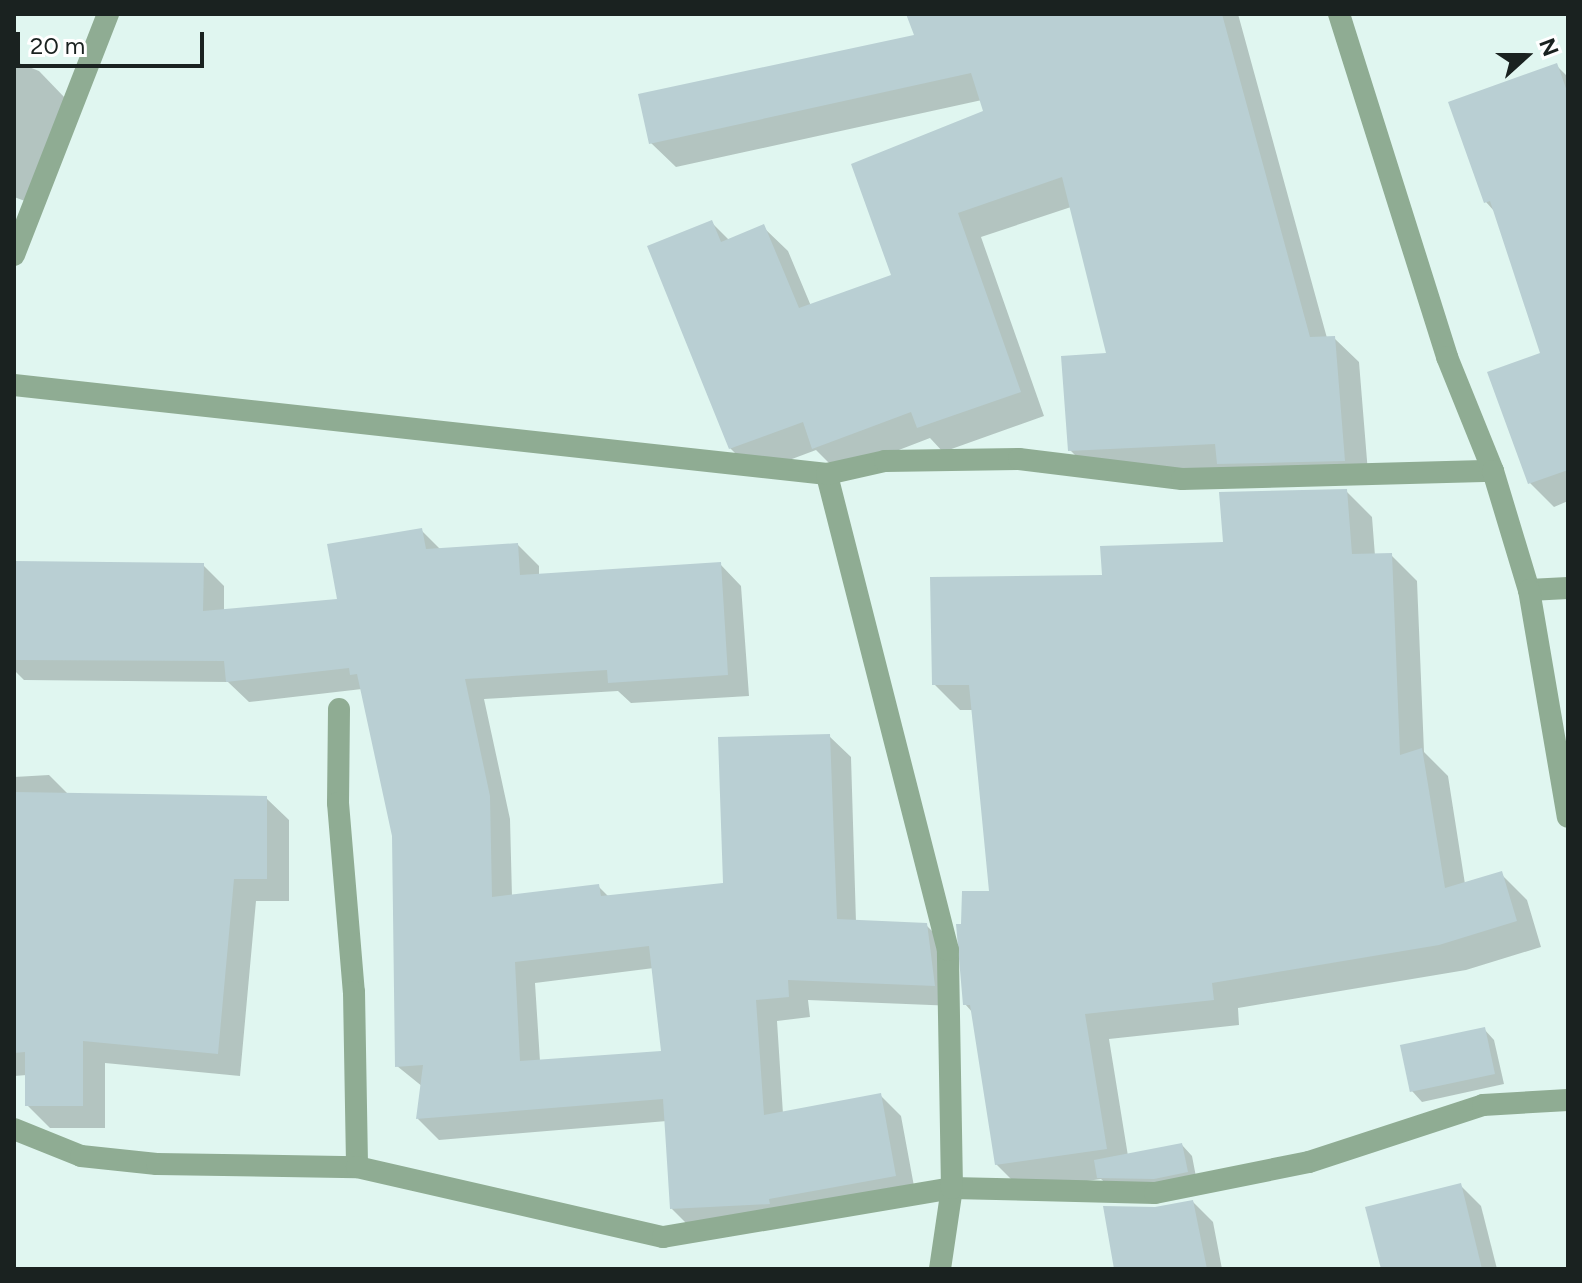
<!DOCTYPE html>
<html>
<head>
<meta charset="utf-8">
<style>
	body { margin:0 }
	#map { position:relative; width:1582px; height:1283px; overflow:hidden; background:#e0f6f0; font-family:Figtree,sans-serif }
	div>[style] { position:absolute }
	.shadow>* { inset:0; background:#0003 }
	.building>* { inset:0; background:#b9cfd3; transform-origin:0 0 }
	.minor>* { height:22px; margin:-11px; padding:0 11px; transform-origin:11px; border-radius:11px; background:#8fac93 }
	.tertiary>* { height:22px; margin:-11px; padding:0 11px; transform-origin:11px; border-radius:11px; background:#8fac93 }
	span { translate:-50% -50%; white-space:nowrap; text-align:center; line-height:1.15; -webkit-text-stroke:6px #fff; paint-order:stroke }
	.frame { position:absolute; inset:0; border:16px solid #1a2220; pointer-events:none }
	.north { position:absolute; left:1486px; top:16px; width:80px; height:80px; -webkit-text-stroke:6px #fff; paint-order:stroke; rotate:69deg; font-size:22px; font-weight:700; line-height:32px; text-align:center; color:#1a2220 }
	.north::after { content:''; display:block; margin:auto; width:28px; height:36px; background:#1a2220; clip-path:polygon(50% 0,100% 100%,50% 72%,0 100%) }
	.scale { position:absolute; left:16px; top:32px; width:188px; height:36px; box-sizing:border-box; border:4px solid #1a2220; border-top:0; padding-left:10px; font-size:24px; line-height:28px; white-space:nowrap; color:#1a2220; -webkit-text-stroke:6px #fff; paint-order:stroke }
</style>
</head>
<body>
<div id="map">
	<div class="shadow">
		<div style="clip-path:polygon(908px 14px,1238px 14px,1327px 338px,1334px 338px,1359px 362px,1369px 485px,1095px 475px,1070px 450px,1109px 355px,1071px 207px,981px 237px,1044px 416px,943px 452px,930px 438px,839px 473px,816px 450px,755px 473px,730px 448px,711px 222px,730px 241px,763px 227px,788px 251px,811px 306px,894px 276px,985px 112px,982px 100px,676px 167px,651px 143px,916px 37px)"></div>
		<div style="clip-path:polygon(14px 61px,39px 71px,67px 100px,25px 201px,14px 197px)"></div>
		<div style="clip-path:polygon(1557px 66px,1568px 77px,1568px 501px,1554px 507px,1530px 483px,1543px 354px,1495px 212px,1486px 202px)"></div>
		<div style="clip-path:polygon(1346px 491px,1372px 517px,1375px 556px,1391px 555px,1417px 581px,1424px 752px,1448px 776px,1465px 884px,1501px 874px,1527px 900px,1541px 947px,1466px 970px,1238px 1008px,1239px 1025px,1109px 1039px,1128px 1156px,1182px 1145px,1192px 1156px,1197px 1182px,1110px 1187px,1101px 1179px,1022px 1190px,996px 1164px,973px 1013px,965px 1004px,963px 927px,991px 893px,974px 710px,960px 710px,934px 684px,1104px 577px,1225px 543px)"></div>
		<div style="clip-path:polygon(evenodd,421px 530px,441px 550px,518px 545px,539px 566px,539px 576px,720px 564px,741px 586px,749px 696px,631px 703px,618px 691px,484px 699px,510px 819px,512px 897px,598px 886px,609px 897px,725px 885px,829px 736px,851px 757px,856px 922px,926px 925px,947px 946px,955px 1006px,808px 1000px,810px 1017px,777px 1021px,783px 1114px,880px 1095px,901px 1116px,916px 1197px,693px 1230px,672px 1209px,667px 1121px,439px 1140px,418px 1119px,423px 1087px,397px 1066px,394px 836px,362px 689px,249px 702px,228px 682px,24px 680px,14px 670px,14px 563px,203px 565px,224px 586px,224px 611px,339px 601px,421px 530px,654px 968px,663px 1053px,540px 1061px,535px 983px,654px 968px)"></div>
		<div style="clip-path:polygon(49px 775px,69px 795px,266px 798px,289px 820px,289px 901px,256px 901px,240px 1076px,105px 1063px,105px 1128px,50px 1128px,27px 1105px,27px 1075px,14px 1076px,14px 777px)"></div>
		<div style="clip-path:polygon(1484px 1029px,1494px 1040px,1504px 1084px,1422px 1102px,1412px 1091px)"></div>
		<div style="clip-path:polygon(1460px 1185px,1481px 1206px,1497px 1269px,1383px 1269px)"></div>
		<div style="clip-path:polygon(1193px 1202px,1213px 1222px,1222px 1269px,1103px 1269px,1116px 1268px,1155px 1209px)"></div>
	</div>
	<div class="building">
		<div style="clip-path:polygon(906px 14px,1222px 14px,1310px 337px,1335px 336px,1345px 461px,1217px 464px,1215px 444px,1068px 451px,1061px 356px,1106px 353px,1062px 177px,958px 213px,1021px 392px,917px 428px,911px 412px,812px 449px,803px 422px,729px 449px,647px 246px,712px 220px,721px 242px,764px 224px,799px 308px,891px 275px,851px 164px,983px 111px,971px 73px,649px 144px,638px 94px,914px 35px)"></div>
		<div style="clip-path:polygon(1557px 63px,1568px 94px,1568px 470px,1528px 484px,1487px 372px,1540px 353px,1490px 201px,1484px 203px,1448px 102px)"></div>
		<div style="clip-path:polygon(1347px 489px,1352px 554px,1392px 553px,1400px 755px,1422px 748px,1445px 888px,1502px 871px,1517px 921px,1439px 945px,1212px 983px,1214px 1000px,1085px 1014px,1107px 1149px,995px 1165px,970px 1005px,963px 1005px,956px 924px,961px 924px,962px 891px,989px 891px,969px 685px,932px 685px,930px 577px,1102px 575px,1100px 546px,1223px 542px,1219px 492px)"></div>
		<div style="clip-path:polygon(evenodd,422px 528px,426px 549px,518px 543px,520px 575px,721px 562px,728px 675px,608px 683px,607px 670px,465px 679px,490px 796px,492px 897px,599px 884px,601px 896px,723px 883px,718px 737px,830px 734px,837px 919px,927px 923px,935px 986px,788px 980px,789px 997px,756px 1000px,764px 1115px,881px 1093px,896px 1176px,769px 1199px,770px 1204px,670px 1209px,663px 1099px,416px 1119px,423px 1065px,395px 1067px,392px 836px,357px 674px,350px 675px,349px 668px,226px 682px,224px 661px,14px 660px,14px 561px,204px 563px,203px 611px,337px 599px,327px 544px,422px 528px,649px 946px,661px 1051px,520px 1061px,515px 962px,649px 946px)"></div>
		<div style="clip-path:polygon(14px 792px,267px 796px,267px 879px,234px 879px,218px 1054px,83px 1041px,83px 1106px,25px 1106px,25px 1052px,14px 1053px)"></div>
		<div style="left:1485px;top:1027px;width:48px;height:87px;rotate:78deg"></div>
		<div style="clip-path:polygon(1182px 1143px,1188px 1172px,1154px 1179px,1097px 1178px,1094px 1160px)"></div>
		<div style="clip-path:polygon(1461px 1183px,1482px 1269px,1381px 1269px,1365px 1207px)"></div>
		<div style="clip-path:polygon(1193px 1200px,1207px 1269px,1114px 1269px,1103px 1206px,1155px 1207px)"></div>
	</div>
	<div class="minor">
		<div style="left:14px;top:255px;width:259px;rotate:-68.7deg"></div>
		<div style="left:14px;top:385px;width:818px;rotate:6.25deg"></div>
		<div style="left:1529px;top:590px;width:39px;rotate:-3deg"></div>
		<div style="left:339px;top:709px;width:94px;rotate:90.6deg"></div>
		<div style="left:338px;top:803px;width:190px;rotate:85.2deg"></div>
		<div style="left:354px;top:992px;width:175px;rotate:89deg"></div>
		<div style="left:14px;top:1129px;width:72px;rotate:21.9deg"></div>
		<div style="left:81px;top:1156px;width:76px;rotate:6deg"></div>
		<div style="left:157px;top:1164px;width:200px;rotate:0.9deg"></div>
		<div style="left:357px;top:1167px;width:314px;rotate:12.9deg"></div>
		<div style="left:663px;top:1237px;width:293px;rotate:-9.6deg"></div>
		<div style="left:952px;top:1188px;width:203px;rotate:1.4deg"></div>
		<div style="left:1155px;top:1193px;width:157px;rotate:-11.4deg"></div>
		<div style="left:1309px;top:1162px;width:183px;rotate:-18.1deg"></div>
		<div style="left:1483px;top:1105px;width:85px;rotate:-3.4deg"></div>
		<div style="left:940px;top:1269px;width:82px;rotate:-81.6deg"></div>
		<div style="left:952px;top:1188px;width:238px;rotate:-91deg"></div>
		<div style="left:948px;top:950px;width:491px;rotate:-104.3deg"></div>
		<div style="left:827px;top:474px;width:59px;rotate:-12.6deg"></div>
		<div style="left:885px;top:461px;width:134px;rotate:-0.9deg"></div>
		<div style="left:1019px;top:459px;width:164px;rotate:7deg"></div>
		<div style="left:1182px;top:479px;width:311px;rotate:-1.5deg"></div>
	</div>
	<div class="tertiary">
		<div style="left:1339px;top:14px;width:360px;rotate:72.5deg"></div>
		<div style="left:1447px;top:357px;width:123px;rotate:68deg"></div>
		<div style="left:1493px;top:471px;width:124px;rotate:73.2deg"></div>
		<div style="left:1529px;top:590px;width:230px;rotate:80.3deg"></div>
	</div>
	<div class="frame"></div>
	<div class="north">N</div>
	<div class="scale">20 m</div>
</div>
</body>
</html>
